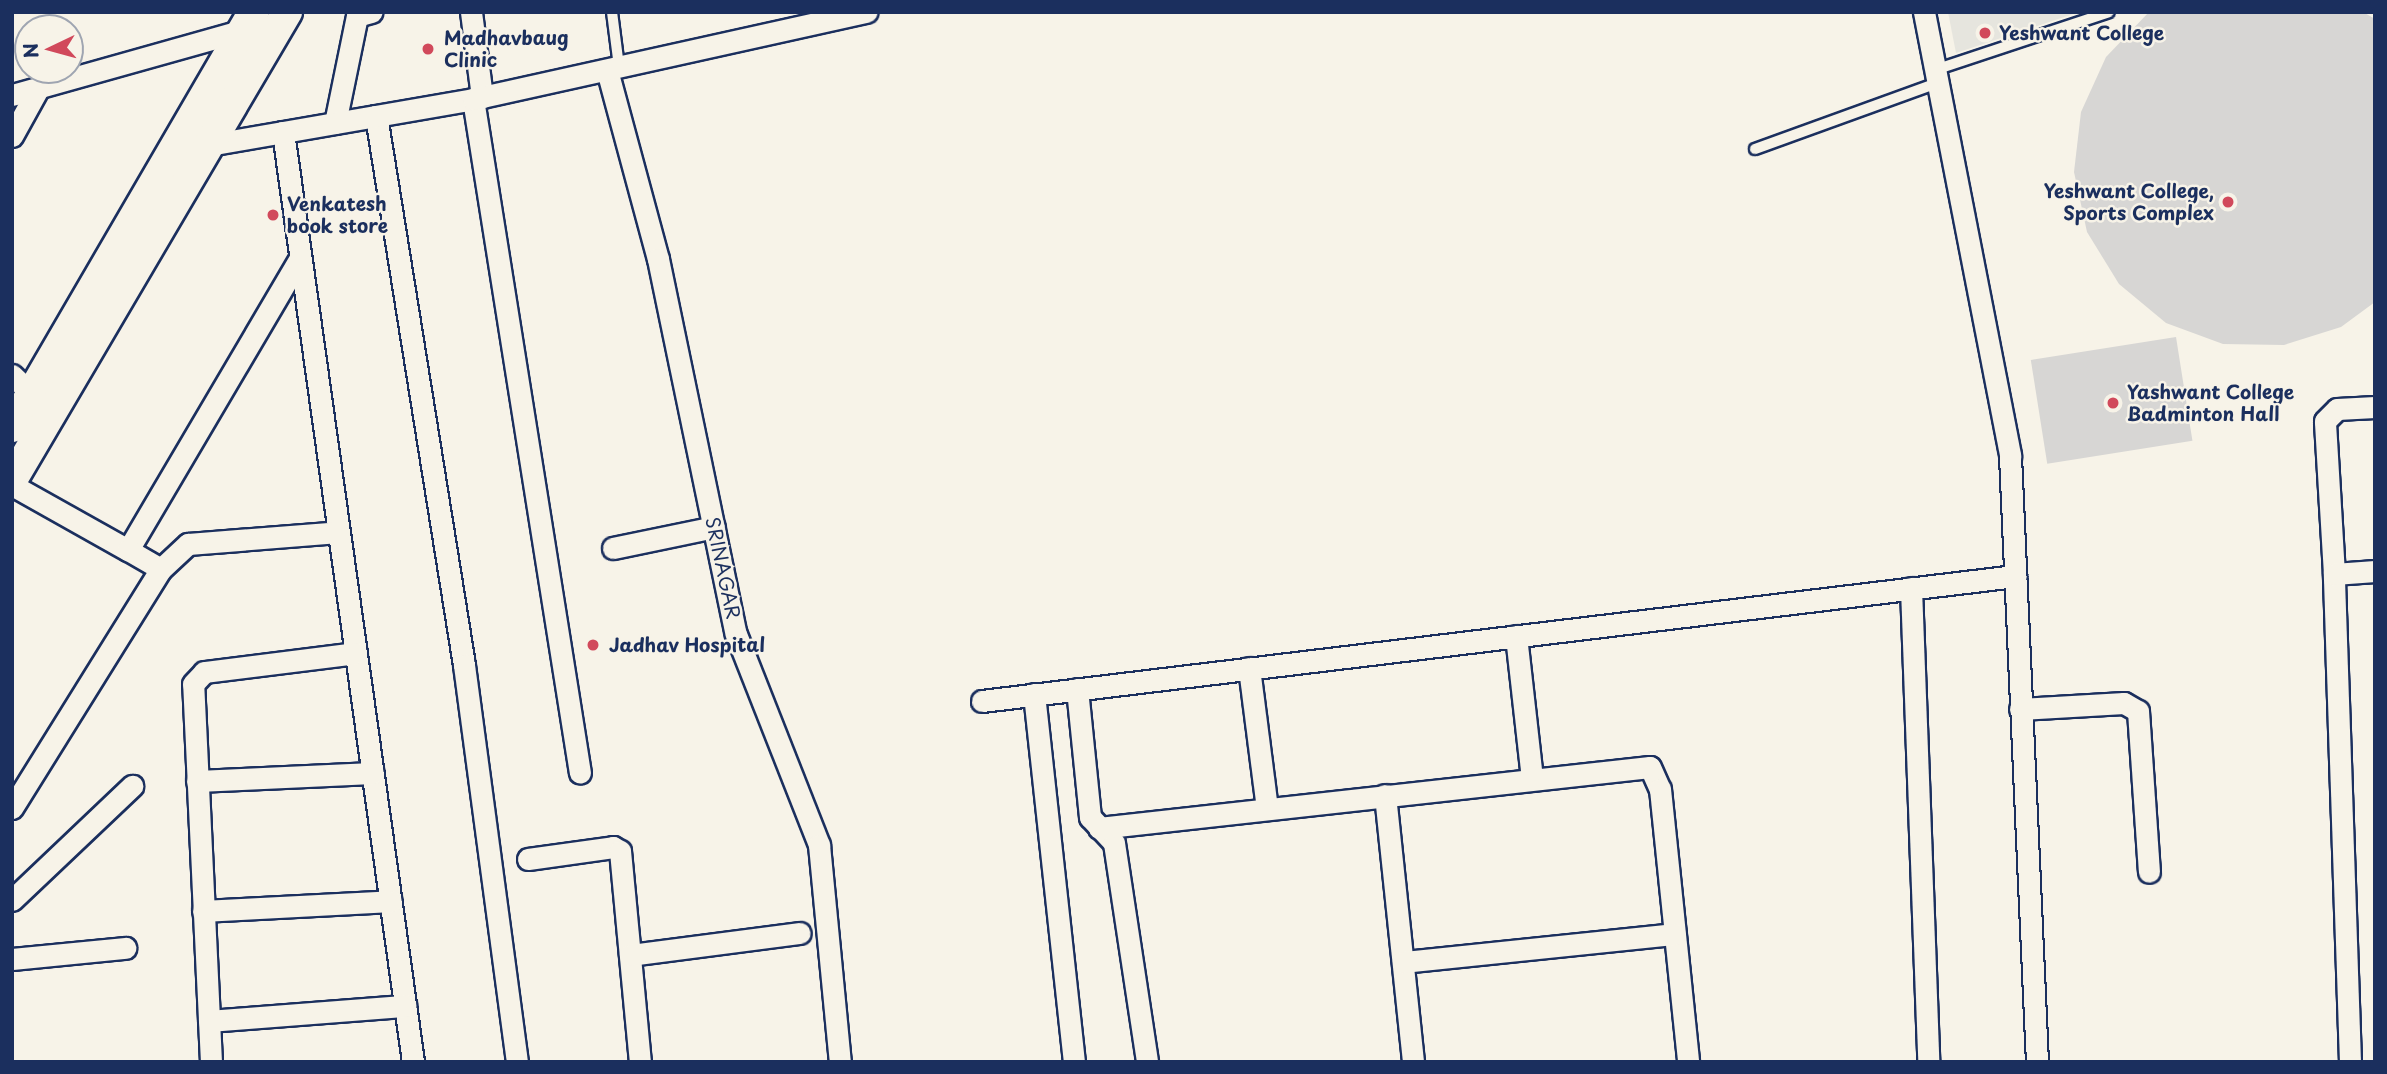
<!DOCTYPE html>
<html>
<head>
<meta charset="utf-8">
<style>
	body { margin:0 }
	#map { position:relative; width:2387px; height:1074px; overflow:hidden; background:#f7f3e8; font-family:"Playpen Sans",sans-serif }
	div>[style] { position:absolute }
	.built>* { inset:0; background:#e6e5de }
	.green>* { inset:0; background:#d7d6d4; transform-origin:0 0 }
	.roads { filter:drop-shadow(2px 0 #1b2f5e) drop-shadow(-2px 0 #1b2f5e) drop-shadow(0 2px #1b2f5e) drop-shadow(0 -2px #1b2f5e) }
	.lane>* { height:10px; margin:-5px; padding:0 5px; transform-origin:5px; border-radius:5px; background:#f7f3e8 }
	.street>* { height:21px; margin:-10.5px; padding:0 10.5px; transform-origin:10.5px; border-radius:10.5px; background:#f7f3e8 }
	.secondary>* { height:30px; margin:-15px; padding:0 15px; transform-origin:15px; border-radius:15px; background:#f7f3e8 }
	.dots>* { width:19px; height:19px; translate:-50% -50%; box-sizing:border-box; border:4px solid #f7f3e8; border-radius:50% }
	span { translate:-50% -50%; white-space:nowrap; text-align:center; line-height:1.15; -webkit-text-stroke:5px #f7f3e8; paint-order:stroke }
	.poi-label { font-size:19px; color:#1b2f5e; font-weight:700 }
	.left { translate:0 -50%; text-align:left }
	.right { translate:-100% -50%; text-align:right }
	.street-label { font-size:19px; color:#1b2f5e }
	.frame { position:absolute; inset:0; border:14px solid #1b2f5e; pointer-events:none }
	.north { position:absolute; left:14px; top:14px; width:70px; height:70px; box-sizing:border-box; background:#f7f3e8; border:2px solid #9fa5b1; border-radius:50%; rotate:265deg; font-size:19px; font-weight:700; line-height:28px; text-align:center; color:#1b2f5e }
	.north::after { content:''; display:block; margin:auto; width:24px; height:32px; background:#d1495b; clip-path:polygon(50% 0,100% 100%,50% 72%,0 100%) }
</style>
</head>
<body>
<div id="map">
	<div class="built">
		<div style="clip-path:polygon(1948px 12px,2079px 12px,1956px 53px)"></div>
	</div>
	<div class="green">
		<div style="clip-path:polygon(2149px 12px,2363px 12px,2375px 19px,2375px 302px,2341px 327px,2284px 345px,2223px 344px,2166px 323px,2119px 284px,2087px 232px,2074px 172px,2081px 112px,2106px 57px)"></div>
		<div style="left:2176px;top:337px;width:105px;height:147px;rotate:81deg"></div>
	</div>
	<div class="roads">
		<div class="lane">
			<div style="left:612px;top:12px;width:55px;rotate:82.7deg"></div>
			<div style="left:1935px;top:70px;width:183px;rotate:-18.4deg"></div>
			<div style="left:1755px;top:149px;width:194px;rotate:-19.9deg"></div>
		</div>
		<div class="street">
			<div style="left:471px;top:12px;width:86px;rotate:82.6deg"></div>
			<div style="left:1924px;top:12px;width:452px;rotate:79deg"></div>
			<div style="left:2010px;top:456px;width:607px;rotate:87.45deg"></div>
			<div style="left:607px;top:70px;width:196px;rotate:74.9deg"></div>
			<div style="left:658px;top:259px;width:383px;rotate:78.3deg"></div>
			<div style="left:736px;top:634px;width:227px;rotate:68.5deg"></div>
			<div style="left:819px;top:845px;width:218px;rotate:84.5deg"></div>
			<div style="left:12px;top:95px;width:241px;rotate:-15.7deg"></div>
			<div style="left:473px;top:99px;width:682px;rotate:80.98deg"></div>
			<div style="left:376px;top:116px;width:556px;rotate:80.89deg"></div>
			<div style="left:464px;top:665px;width:401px;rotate:82.4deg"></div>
			<div style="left:335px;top:123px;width:109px;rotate:-78.4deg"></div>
			<div style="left:357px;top:16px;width:15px;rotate:-16deg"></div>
			<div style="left:283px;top:132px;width:939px;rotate:82.04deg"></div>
			<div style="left:12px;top:136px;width:56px;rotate:-61.1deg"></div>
			<div style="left:202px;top:146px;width:275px;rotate:-9.8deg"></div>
			<div style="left:473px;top:99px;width:403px;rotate:-12.5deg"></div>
			<div style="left:12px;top:375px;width:39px;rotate:44deg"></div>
			<div style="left:12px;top:485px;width:133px;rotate:29.3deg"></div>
			<div style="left:128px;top:550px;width:339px;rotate:-59.5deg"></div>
			<div style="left:613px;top:548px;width:103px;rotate:-11.7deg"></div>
			<div style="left:128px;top:550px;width:38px;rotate:30deg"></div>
			<div style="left:161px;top:569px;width:37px;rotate:-43deg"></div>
			<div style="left:188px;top:544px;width:151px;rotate:-4.5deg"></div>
			<div style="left:2334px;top:574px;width:153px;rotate:-93.4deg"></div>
			<div style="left:2325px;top:421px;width:17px;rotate:-45deg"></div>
			<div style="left:2337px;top:409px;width:38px;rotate:-3deg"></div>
			<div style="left:1911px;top:588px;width:474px;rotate:87.9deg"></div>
			<div style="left:1516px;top:636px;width:143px;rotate:83.6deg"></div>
			<div style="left:1249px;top:668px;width:142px;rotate:82.7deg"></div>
			<div style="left:1077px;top:689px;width:129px;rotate:84.2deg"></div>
			<div style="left:1090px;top:817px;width:35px;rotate:47deg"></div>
			<div style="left:1114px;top:843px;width:221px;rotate:81.4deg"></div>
			<div style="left:1034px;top:694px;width:370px;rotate:83.8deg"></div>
			<div style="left:982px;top:701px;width:1041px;rotate:-6.9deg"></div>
			<div style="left:2020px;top:709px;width:104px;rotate:-3.3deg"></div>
			<div style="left:2124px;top:703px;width:16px;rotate:30deg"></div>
			<div style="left:2138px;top:711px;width:161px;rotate:86.1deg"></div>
			<div style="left:197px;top:781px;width:176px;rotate:-2.6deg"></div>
			<div style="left:1385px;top:795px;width:268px;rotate:84deg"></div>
			<div style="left:12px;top:808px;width:282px;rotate:-58.1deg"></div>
			<div style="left:1099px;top:828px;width:554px;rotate:-6.32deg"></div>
			<div style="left:1650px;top:767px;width:24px;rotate:66deg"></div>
			<div style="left:1660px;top:789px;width:274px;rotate:84.1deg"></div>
			<div style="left:528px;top:859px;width:86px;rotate:-8deg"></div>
			<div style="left:613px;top:847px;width:8px;rotate:30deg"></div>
			<div style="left:620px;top:851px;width:212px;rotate:84.6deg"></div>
			<div style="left:12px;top:900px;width:166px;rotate:-43.5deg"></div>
			<div style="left:203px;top:911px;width:188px;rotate:-3deg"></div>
			<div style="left:630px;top:955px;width:171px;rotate:-7.4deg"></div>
			<div style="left:12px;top:959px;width:114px;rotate:-5.6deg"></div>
			<div style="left:1403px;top:962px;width:273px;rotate:-5.9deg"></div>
			<div style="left:209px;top:1021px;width:197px;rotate:-4.4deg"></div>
			<div style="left:211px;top:1062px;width:378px;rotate:-92.7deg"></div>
			<div style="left:193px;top:684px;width:16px;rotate:-47deg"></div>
			<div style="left:204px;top:672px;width:153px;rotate:-7.1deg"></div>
			<div style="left:2350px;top:1062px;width:488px;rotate:-91.9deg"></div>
			<div style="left:2334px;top:574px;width:41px;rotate:-4.2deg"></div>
		</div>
		<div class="secondary">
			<div style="left:12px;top:427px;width:480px;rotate:-59.8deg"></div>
			<div style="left:12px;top:480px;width:543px;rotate:-59.56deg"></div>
		</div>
	</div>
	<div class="dots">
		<div style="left:1985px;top:33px;background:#d1495b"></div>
		<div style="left:428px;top:49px;background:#d1495b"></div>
		<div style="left:2228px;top:202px;background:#d1495b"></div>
		<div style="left:273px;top:215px;background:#d1495b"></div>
		<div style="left:2113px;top:403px;background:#d1495b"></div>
		<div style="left:593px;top:645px;background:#d1495b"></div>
	</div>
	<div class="poi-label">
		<span class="left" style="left:1999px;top:33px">Yeshwant College</span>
		<span class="left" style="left:444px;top:49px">Madhavbaug<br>Clinic</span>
		<span class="right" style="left:2214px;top:202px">Yeshwant College,<br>Sports Complex</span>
		<span class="left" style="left:287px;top:215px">Venkatesh<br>book store</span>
		<span class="left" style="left:2127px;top:403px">Yashwant College<br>Badminton Hall</span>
		<span class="left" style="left:609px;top:645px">Jadhav Hospital</span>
	</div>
	<div class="street-label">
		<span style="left:723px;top:568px;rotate:78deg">SRINAGAR</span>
	</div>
	<div class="frame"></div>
	<div class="north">N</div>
</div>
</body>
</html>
